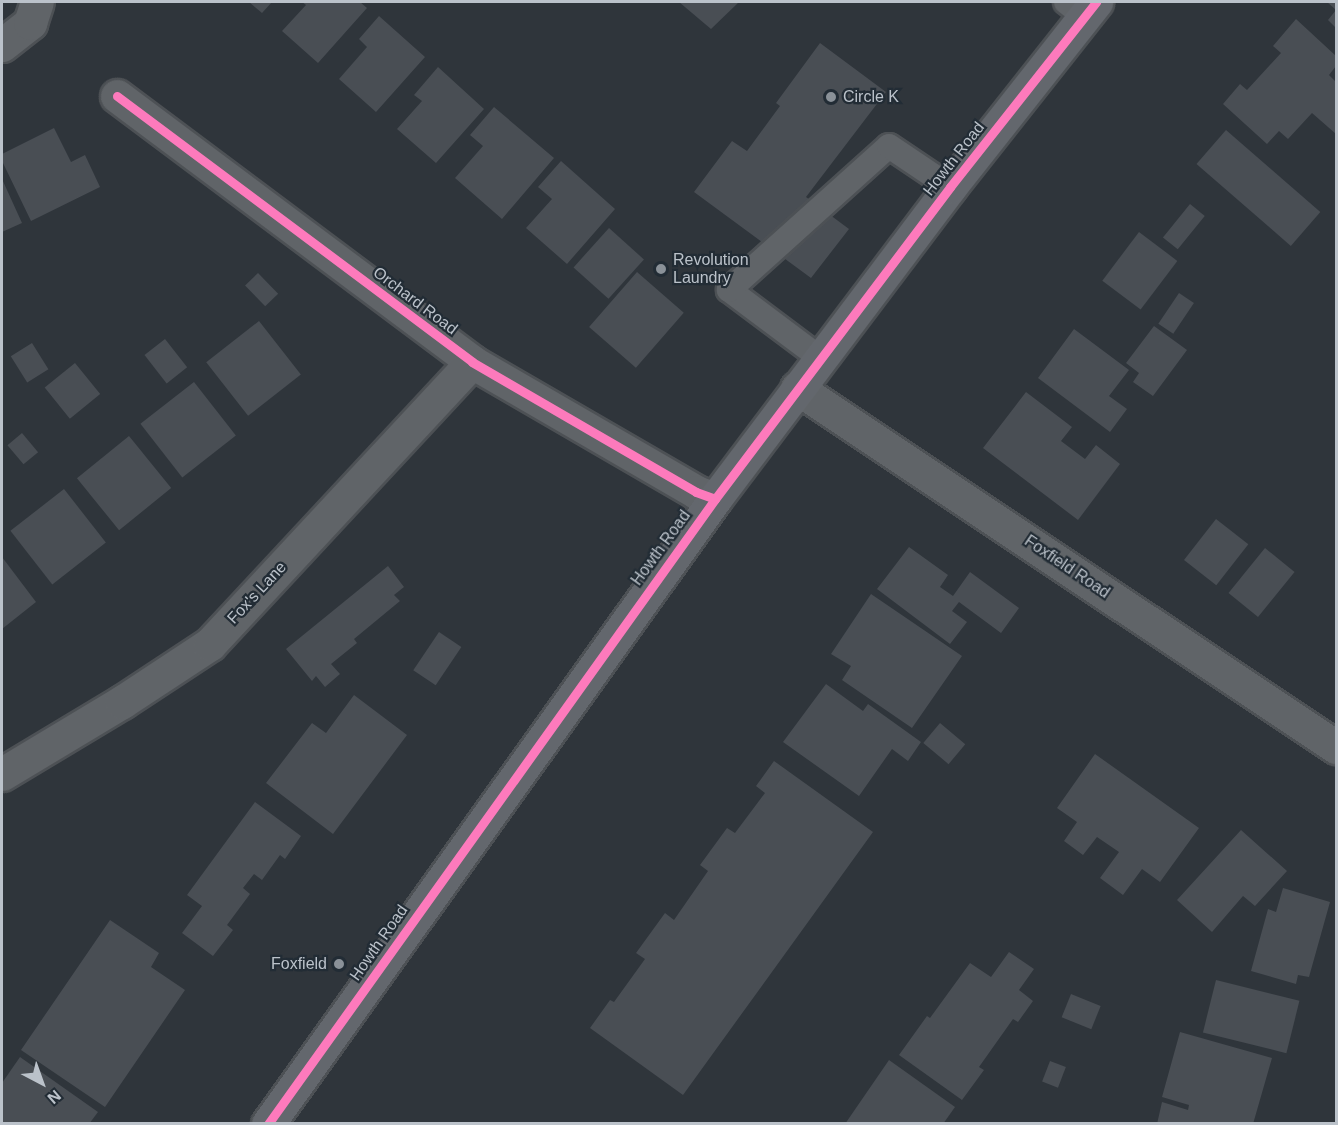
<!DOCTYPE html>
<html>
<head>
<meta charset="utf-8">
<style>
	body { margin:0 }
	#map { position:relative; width:1338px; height:1125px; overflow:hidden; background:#2f353b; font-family:Arial,sans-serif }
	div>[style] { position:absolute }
	.building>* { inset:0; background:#494e54; transform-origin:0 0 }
	.roads { filter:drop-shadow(2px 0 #4d5155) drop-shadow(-2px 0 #4d5155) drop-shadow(0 2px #4d5155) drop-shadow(0 -2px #4d5155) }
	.lane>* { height:24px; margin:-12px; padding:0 12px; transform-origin:12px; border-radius:12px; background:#606468 }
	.street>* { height:33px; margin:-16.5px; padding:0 16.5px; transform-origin:16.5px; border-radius:16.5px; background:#606468 }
	.secondary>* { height:33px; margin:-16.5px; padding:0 16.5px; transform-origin:16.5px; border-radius:16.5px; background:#63676d }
	.cycleway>* { height:9px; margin:-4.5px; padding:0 4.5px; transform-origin:4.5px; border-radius:4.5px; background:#fd7abc }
	.dots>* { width:16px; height:16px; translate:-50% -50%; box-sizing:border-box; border:3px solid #222c35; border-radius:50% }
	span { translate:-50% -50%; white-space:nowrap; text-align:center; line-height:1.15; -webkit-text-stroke:4.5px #222c35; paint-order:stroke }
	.poi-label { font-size:16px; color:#bbc2ca }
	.left { translate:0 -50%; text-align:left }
	.right { translate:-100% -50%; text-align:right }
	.street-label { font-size:16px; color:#bbc2ca }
	.frame { position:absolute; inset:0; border:3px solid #bbc2ca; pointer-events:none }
	.north { position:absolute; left:12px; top:1053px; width:60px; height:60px; -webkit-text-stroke:4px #222c35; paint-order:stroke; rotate:139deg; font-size:16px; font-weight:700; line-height:24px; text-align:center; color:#bbc2ca }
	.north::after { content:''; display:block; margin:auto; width:21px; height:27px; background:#bbc2ca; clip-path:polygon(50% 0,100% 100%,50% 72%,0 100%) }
</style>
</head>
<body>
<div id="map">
	<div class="building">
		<div style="clip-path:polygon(249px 2px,272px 2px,262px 13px)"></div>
		<div style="clip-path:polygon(302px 2px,360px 2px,367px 8px,318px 63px,282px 31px,306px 5px)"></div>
		<div style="clip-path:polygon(679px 2px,739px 2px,711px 29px)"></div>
		<div style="clip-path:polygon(1327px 2px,1336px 2px,1336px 28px,1328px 20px,1336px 10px)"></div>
		<div style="clip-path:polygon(379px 16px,425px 57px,376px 112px,339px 79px,367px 47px,359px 39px)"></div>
		<div style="clip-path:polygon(1296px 19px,1336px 56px,1336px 66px,1329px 75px,1336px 82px,1336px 134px,1312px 113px,1288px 139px,1279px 131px,1267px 144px,1223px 104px,1240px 84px,1247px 90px,1281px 53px,1273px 46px)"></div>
		<div style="clip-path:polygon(820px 43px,886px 92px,806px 197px,849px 229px,811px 278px,694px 192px,732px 141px,747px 151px,780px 106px,776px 103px)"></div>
		<div style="clip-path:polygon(438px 67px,484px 109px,436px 163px,397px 129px,422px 101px,414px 95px)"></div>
		<div style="clip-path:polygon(494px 107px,554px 158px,502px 219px,455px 178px,483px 146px,470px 135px)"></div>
		<div style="clip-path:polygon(54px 128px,71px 162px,85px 155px,100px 187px,31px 221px,2px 161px,2px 154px)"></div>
		<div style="left:1226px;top:130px;width:125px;height:45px;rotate:41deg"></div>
		<div style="clip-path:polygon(561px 161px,615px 209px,567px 264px,526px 228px,552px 199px,538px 187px)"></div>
		<div style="clip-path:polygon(2px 179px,22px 223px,2px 232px)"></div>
		<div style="left:1190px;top:204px;width:19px;height:43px;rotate:39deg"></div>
		<div style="left:609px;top:228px;width:47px;height:53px;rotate:42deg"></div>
		<div style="left:1139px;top:232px;width:48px;height:61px;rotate:37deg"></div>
		<div style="left:637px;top:272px;width:62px;height:73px;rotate:41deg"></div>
		<div style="left:258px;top:273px;width:29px;height:18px;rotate:46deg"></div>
		<div style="left:1179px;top:293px;width:18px;height:37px;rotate:34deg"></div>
		<div style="left:259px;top:321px;width:68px;height:67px;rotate:52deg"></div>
		<div style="clip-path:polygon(1154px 326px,1187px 350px,1153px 396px,1133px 382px,1139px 373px,1126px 363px)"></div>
		<div style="clip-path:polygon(1074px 329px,1129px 370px,1109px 396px,1127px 409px,1110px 432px,1038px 378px)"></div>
		<div style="left:165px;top:339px;width:36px;height:26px;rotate:52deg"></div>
		<div style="left:32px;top:343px;width:31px;height:25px;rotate:58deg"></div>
		<div style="left:75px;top:363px;width:40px;height:39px;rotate:51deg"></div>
		<div style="left:194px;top:382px;width:68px;height:68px;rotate:52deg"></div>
		<div style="clip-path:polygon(1026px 392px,1072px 427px,1061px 441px,1085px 459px,1096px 445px,1120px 464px,1078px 520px,983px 448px)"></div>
		<div style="left:22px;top:433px;width:25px;height:19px;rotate:50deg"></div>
		<div style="left:129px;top:436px;width:67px;height:67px;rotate:51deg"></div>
		<div style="left:64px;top:489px;width:68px;height:68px;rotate:52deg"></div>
		<div style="left:1216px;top:519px;width:41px;height:52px;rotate:38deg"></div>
		<div style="clip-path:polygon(909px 547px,948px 575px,940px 587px,953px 596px,970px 572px,1019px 608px,1001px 633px,959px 602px,952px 611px,967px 622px,950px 644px,877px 589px)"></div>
		<div style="left:1265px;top:548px;width:38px;height:58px;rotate:39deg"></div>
		<div style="clip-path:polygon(2px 557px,36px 602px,2px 629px)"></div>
		<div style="clip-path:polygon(388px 566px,404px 587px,394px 595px,400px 601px,354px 639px,357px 643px,331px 664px,340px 674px,325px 687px,316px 676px,312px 681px,286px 649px)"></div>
		<div style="clip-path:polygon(871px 594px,962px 656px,912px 728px,842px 680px,851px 666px,831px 654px)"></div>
		<div style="left:439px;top:632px;width:27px;height:46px;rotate:34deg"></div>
		<div style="clip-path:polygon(826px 684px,863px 711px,868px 704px,921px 742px,908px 761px,892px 749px,859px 796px,783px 742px)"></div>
		<div style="clip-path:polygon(354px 695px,407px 735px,333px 834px,266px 783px,312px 723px,326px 733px)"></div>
		<div style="left:940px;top:723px;width:33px;height:26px;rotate:40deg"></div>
		<div style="clip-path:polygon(1095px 754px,1199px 828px,1160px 882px,1142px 869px,1123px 895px,1100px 878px,1119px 852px,1097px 837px,1083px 855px,1064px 841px,1077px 822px,1057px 808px)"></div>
		<div style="clip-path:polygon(774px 761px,873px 832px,683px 1095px,590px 1028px,610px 1000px,614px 1002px,645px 959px,636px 953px,665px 913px,674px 920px,708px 871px,700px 865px,727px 828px,735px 833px,765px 793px,756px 786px)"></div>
		<div style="clip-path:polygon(255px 802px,301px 836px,285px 859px,280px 855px,262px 880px,254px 874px,243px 888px,250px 894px,227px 925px,233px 930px,213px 956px,182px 933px,202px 906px,187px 895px)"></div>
		<div style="clip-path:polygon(1241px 830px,1287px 871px,1255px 906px,1243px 896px,1212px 932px,1177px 900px)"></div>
		<div style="clip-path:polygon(1283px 888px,1330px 902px,1309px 977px,1298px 975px,1296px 984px,1251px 971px,1268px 909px,1276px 912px)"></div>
		<div style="clip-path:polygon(110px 920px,159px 953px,151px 967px,185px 990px,105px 1107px,21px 1050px)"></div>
		<div style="clip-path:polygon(1009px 952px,1034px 969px,1019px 990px,1033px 1001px,1018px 1022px,1013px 1019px,979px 1067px,984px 1070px,962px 1100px,899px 1055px,927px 1016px,930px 1018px,970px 963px,991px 977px)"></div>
		<div style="left:1216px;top:980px;width:86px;height:54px;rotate:14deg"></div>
		<div style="left:1071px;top:994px;width:32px;height:25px;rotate:22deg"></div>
		<div style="clip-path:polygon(1180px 1032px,1272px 1058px,1253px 1124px,1157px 1124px,1162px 1102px,1188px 1110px,1189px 1105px,1162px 1097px)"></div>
		<div style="clip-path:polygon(20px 1057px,98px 1112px,89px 1124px,2px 1124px,2px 1083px)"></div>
		<div style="clip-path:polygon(889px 1060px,955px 1107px,943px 1124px,845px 1124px)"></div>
		<div style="left:1050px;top:1061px;width:17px;height:22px;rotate:21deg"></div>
	</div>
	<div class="roads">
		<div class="lane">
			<div style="left:1066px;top:2px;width:23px;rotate:38deg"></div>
			<div style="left:820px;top:358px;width:114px;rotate:-143.2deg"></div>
			<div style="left:729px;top:290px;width:215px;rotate:-42deg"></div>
			<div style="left:889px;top:146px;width:73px;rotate:33.9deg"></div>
		</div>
		<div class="street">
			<div style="left:2px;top:45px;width:36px;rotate:-38deg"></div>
			<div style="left:30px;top:23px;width:22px;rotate:-72deg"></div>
			<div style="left:117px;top:96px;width:444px;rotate:36.8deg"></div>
			<div style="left:472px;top:362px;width:259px;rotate:30.1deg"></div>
			<div style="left:696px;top:492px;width:20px;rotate:20deg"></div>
			<div style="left:797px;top:388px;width:648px;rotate:33.67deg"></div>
			<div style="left:2px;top:774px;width:140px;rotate:-31deg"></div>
			<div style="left:122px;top:702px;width:105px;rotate:-33.4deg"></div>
			<div style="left:210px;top:644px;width:385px;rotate:-47.1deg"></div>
		</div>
		<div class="secondary">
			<div style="left:268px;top:1124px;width:768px;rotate:-54.43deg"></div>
			<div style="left:715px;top:499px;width:391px;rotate:-53deg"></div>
			<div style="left:950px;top:187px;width:236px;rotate:-51.7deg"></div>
		</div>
	</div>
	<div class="cycleway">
		<div style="left:117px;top:96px;width:444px;rotate:36.8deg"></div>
		<div style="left:472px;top:362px;width:259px;rotate:30.1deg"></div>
		<div style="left:696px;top:492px;width:20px;rotate:20deg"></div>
		<div style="left:268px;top:1124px;width:768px;rotate:-54.43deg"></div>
		<div style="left:715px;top:499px;width:391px;rotate:-53deg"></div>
		<div style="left:950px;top:187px;width:236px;rotate:-51.7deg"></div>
	</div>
	<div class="dots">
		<div style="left:831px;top:97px;background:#8a9198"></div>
		<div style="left:661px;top:269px;background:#8a9198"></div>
		<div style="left:339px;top:964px;background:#8a9198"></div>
	</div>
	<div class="poi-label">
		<span class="left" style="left:843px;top:97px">Circle K</span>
		<span class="left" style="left:673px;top:269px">Revolution<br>Laundry</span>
		<span class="right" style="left:327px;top:964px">Foxfield</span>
	</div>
	<div class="street-label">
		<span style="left:954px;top:159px;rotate:-52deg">Howth Road</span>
		<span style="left:415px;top:301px;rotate:37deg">Orchard Road</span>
		<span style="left:661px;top:548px;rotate:-54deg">Howth Road</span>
		<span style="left:1067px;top:567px;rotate:34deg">Foxfield Road</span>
		<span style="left:257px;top:593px;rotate:-47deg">Fox's Lane</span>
		<span style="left:379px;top:943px;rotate:-55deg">Howth Road</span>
	</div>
	<div class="frame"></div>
	<div class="north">N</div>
</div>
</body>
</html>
